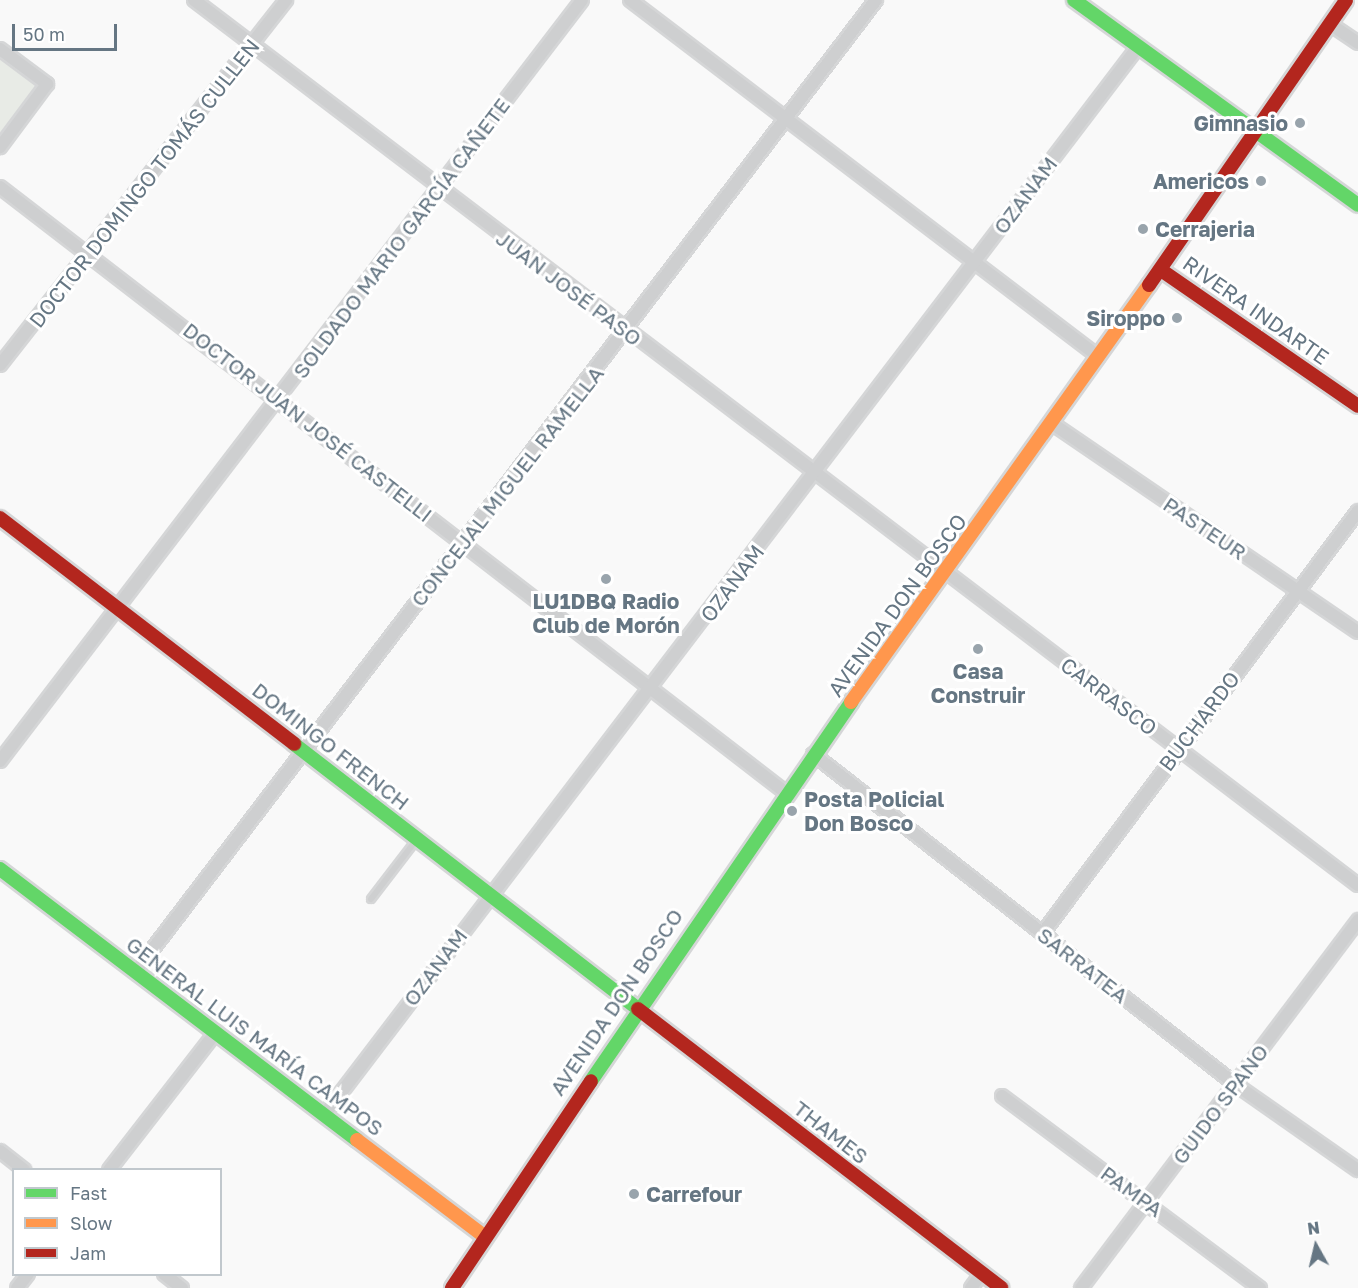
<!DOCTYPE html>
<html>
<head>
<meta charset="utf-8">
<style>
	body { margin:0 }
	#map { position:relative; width:1358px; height:1288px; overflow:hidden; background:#f9f9f9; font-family:"Golos Text",sans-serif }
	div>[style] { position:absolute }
	.green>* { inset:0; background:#e8ebe6 }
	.roads { filter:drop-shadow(2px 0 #d5d6d7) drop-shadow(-2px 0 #d5d6d7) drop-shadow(0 2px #d5d6d7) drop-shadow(0 -2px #d5d6d7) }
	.lane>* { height:6px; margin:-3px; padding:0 3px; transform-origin:3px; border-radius:3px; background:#cecfd0 }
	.street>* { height:12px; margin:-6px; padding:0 6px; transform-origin:6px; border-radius:6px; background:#cecfd0 }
	.fast>* { height:14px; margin:-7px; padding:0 7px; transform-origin:7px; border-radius:7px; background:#63d668 }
	.slow>* { height:14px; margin:-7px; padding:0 7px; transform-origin:7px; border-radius:7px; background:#ff974d }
	.jam>* { height:14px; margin:-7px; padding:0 7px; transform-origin:7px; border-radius:7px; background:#b3261e }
	.dots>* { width:16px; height:16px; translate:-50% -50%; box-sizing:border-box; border:3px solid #fff; border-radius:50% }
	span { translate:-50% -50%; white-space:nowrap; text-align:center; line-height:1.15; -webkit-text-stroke:6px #fff; paint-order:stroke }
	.poi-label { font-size:21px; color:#657683; font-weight:700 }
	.right { translate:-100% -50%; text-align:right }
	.left { translate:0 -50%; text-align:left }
	.street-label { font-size:21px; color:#657683 }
	.legend { position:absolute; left:12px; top:1168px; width:210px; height:108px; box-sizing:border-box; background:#fff; border:2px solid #c1c8cd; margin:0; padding:8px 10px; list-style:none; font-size:18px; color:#657683 }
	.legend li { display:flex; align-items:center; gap:12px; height:30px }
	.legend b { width:30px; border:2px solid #c1c8cd }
	.north { position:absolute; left:1286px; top:1216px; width:60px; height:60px; -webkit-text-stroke:4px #fff; paint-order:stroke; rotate:352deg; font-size:16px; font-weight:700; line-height:24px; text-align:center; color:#657683 }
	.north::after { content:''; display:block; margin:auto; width:21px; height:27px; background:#657683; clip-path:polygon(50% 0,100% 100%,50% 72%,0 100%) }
	.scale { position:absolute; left:12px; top:24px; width:105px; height:27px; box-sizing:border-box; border:3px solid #657683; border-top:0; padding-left:8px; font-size:18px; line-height:21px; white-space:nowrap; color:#657683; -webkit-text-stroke:4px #fff; paint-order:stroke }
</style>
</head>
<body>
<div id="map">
	<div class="green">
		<div style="clip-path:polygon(0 56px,38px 86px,0 135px)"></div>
	</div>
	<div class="roads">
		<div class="lane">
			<div style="left:371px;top:899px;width:76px;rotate:-52.5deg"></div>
		</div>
		<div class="street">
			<div style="left:194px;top:0;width:1462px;rotate:37.25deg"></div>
			<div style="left:630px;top:0;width:589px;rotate:37.28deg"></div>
			<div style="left:1330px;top:24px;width:34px;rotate:34deg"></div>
			<div style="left:0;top:49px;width:59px;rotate:36.7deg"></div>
			<div style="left:47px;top:84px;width:79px;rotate:126.7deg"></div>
			<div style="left:0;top:187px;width:991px;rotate:37.62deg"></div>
			<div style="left:0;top:365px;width:464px;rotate:-51.9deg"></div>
			<div style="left:1053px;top:424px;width:369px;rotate:34.3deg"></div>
			<div style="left:813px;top:754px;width:536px;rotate:38.03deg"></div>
			<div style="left:1235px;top:1084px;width:150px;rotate:35deg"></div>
			<div style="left:0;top:761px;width:958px;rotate:-52.59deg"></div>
			<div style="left:1042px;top:934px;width:528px;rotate:-53.24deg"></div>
			<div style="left:136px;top:971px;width:1221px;rotate:-52.69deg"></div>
			<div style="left:1002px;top:1096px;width:322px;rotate:36.7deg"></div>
			<div style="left:324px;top:1115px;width:1341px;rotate:-52.69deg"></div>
			<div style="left:0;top:1151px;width:31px;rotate:38deg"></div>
			<div style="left:109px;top:1170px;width:175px;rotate:-52.2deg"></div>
			<div style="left:164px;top:1274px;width:23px;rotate:38deg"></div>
			<div style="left:17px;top:1288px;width:18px;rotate:-52deg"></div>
			<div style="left:971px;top:1288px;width:17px;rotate:-54deg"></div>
			<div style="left:1081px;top:1288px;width:461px;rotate:-53deg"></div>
		</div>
		<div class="fast">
			<div style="left:1074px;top:0;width:350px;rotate:35.8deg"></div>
			<div style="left:294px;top:744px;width:434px;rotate:37.6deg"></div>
			<div style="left:0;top:869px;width:448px;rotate:37.2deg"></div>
			<div style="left:591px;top:1081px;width:460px;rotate:-55.5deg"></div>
		</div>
		<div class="slow">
			<div style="left:851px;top:702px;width:513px;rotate:-54.45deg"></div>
			<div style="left:357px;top:1140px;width:159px;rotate:37.1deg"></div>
		</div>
		<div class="jam">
			<div style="left:1161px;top:270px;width:239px;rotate:34.6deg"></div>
			<div style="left:1149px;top:285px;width:346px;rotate:-55.3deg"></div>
			<div style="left:0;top:518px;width:371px;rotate:37.5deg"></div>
			<div style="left:638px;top:1009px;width:458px;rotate:37.5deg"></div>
			<div style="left:452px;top:1288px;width:249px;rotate:-56.1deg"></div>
		</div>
	</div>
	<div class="dots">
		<div style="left:1300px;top:123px;background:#99a4ac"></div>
		<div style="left:1261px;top:181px;background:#99a4ac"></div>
		<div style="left:1143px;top:229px;background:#99a4ac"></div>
		<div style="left:1177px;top:318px;background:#99a4ac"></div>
		<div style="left:606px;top:579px;background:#99a4ac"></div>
		<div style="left:978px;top:649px;background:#99a4ac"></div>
		<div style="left:792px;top:811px;background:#99a4ac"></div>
		<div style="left:634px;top:1194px;background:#99a4ac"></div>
	</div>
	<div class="poi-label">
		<span class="right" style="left:1288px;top:123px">Gimnasio</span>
		<span class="right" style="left:1249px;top:181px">Americos</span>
		<span class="left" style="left:1155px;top:229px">Cerrajeria</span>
		<span class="right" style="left:1165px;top:318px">Siroppo</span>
		<span style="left:606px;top:613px">LU1DBQ Radio<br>Club de Morón</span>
		<span style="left:978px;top:683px">Casa<br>Construir</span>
		<span class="left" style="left:804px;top:811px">Posta Policial<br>Don Bosco</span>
		<span class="left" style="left:646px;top:1194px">Carrefour</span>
	</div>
	<div class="street-label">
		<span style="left:144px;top:183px;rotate:-52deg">DOCTOR DOMINGO TOMÁS CULLEN</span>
		<span style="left:1025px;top:195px;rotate:-53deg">OZANAM</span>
		<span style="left:401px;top:238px;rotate:-53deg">SOLDADO MARIO GARCÍA CAÑETE</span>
		<span style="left:569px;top:288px;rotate:37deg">JUAN JOSÉ PASO</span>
		<span style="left:1256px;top:310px;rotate:35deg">RIVERA INDARTE</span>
		<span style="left:308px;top:422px;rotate:38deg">DOCTOR JUAN JOSÉ CASTELLI</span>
		<span style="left:507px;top:486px;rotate:-52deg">CONCEJAL MIGUEL RAMELLA</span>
		<span style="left:1205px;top:528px;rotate:34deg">PASTEUR</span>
		<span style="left:732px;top:583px;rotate:-53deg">OZANAM</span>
		<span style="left:897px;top:605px;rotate:-54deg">AVENIDA DON BOSCO</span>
		<span style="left:1109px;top:696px;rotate:37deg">CARRASCO</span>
		<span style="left:1199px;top:721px;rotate:-53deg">BUCHARDO</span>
		<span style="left:331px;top:746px;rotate:38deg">DOMINGO FRENCH</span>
		<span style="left:1083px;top:965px;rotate:38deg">SARRATEA</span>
		<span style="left:435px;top:967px;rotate:-53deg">OZANAM</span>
		<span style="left:616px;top:1002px;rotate:-56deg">AVENIDA DON BOSCO</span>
		<span style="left:255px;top:1036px;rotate:37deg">GENERAL LUIS MARÍA CAMPOS</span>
		<span style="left:1220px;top:1104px;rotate:-53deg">GUIDO SPANO</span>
		<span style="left:831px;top:1132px;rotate:38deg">THAMES</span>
		<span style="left:1132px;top:1191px;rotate:36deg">PAMPA</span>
	</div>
	<ul class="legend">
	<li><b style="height:8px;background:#63d668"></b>Fast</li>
	<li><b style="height:8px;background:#ff974d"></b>Slow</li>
	<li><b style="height:8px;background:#b3261e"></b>Jam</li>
	</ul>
	<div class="north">N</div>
	<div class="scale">50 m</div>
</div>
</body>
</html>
